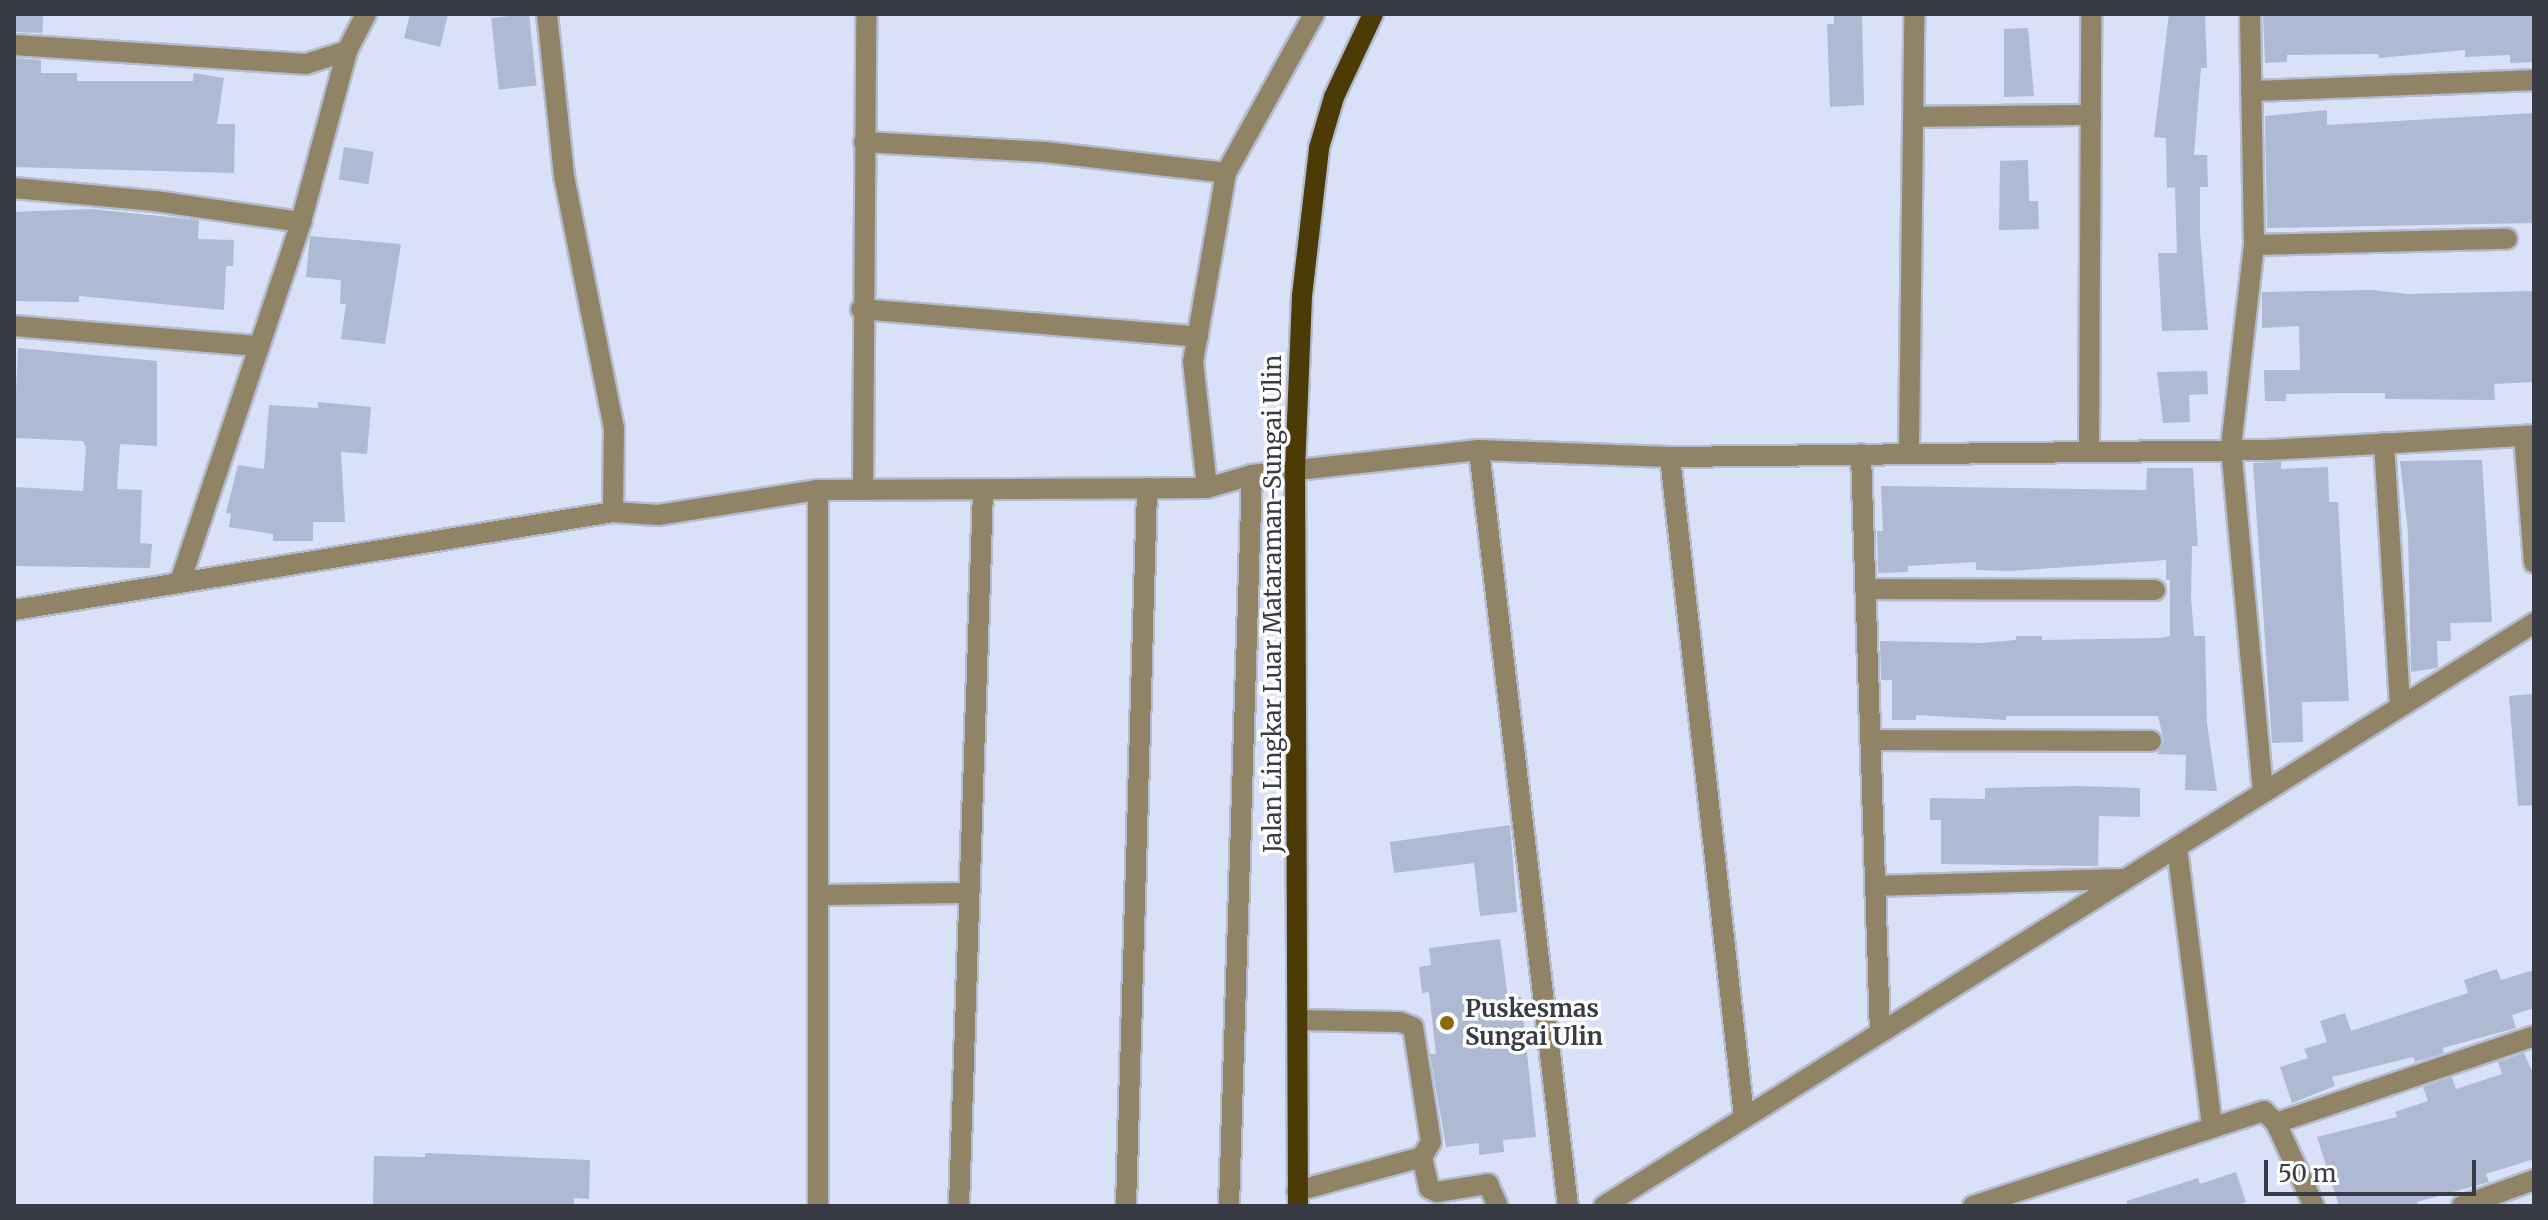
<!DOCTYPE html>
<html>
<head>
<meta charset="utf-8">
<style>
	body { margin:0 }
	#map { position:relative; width:2548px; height:1220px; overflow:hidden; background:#d8e1f7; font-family:Merriweather,serif }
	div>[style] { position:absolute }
	.building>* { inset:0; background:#aeb9d4; transform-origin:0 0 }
	.roads { filter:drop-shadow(2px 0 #b5bcd0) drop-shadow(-2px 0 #b5bcd0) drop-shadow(0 2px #b5bcd0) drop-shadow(0 -2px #b5bcd0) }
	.minor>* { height:20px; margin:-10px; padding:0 10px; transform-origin:10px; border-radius:10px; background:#918466 }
	.major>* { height:20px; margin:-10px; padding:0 10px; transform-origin:10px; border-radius:10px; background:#4c3a07 }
	.dots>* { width:22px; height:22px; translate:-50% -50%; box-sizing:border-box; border:4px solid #fff; border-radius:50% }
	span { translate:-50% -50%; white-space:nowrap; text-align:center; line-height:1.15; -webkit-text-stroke:7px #fff; paint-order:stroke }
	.street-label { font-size:24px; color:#383b44 }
	.poi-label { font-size:24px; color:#383b44; font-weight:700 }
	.left { translate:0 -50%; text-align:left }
	.frame { position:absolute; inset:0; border:16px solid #383b44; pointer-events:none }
	.scale { position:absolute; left:2264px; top:1160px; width:212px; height:36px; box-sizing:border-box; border:4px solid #383b44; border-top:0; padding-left:10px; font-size:24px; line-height:28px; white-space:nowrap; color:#383b44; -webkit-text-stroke:6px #fff; paint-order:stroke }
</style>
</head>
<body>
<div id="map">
	<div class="building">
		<div style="clip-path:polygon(410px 14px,448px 14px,440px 47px,404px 38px)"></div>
		<div style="left:529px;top:14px;width:72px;height:38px;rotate:84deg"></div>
		<div style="clip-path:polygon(1834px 14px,1862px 14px,1864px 105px,1830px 107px,1827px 24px,1834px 24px)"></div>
		<div style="clip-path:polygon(2169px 14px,2205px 14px,2207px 68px,2201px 68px,2194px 155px,2207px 155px,2208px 187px,2200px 187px,2200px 233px,2208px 330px,2162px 331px,2158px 253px,2177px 253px,2175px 187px,2167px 188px,2166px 138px,2154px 137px)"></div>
		<div style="clip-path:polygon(2263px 14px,2534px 14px,2534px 62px,2510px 63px,2510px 55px,2465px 57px,2465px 50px,2379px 58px,2378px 54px,2287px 55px,2287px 62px,2265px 63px)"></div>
		<div style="left:14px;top:15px;width:29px;height:17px;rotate:2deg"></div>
		<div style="clip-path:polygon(2028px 28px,2034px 96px,2004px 97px,2004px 29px)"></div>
		<div style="clip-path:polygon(14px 58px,41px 60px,41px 73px,77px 73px,77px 81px,193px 81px,194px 73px,224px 78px,217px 124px,235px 124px,234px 173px,14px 167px)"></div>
		<div style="clip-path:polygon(2327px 110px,2327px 125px,2534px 113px,2534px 223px,2267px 228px,2265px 116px)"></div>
		<div style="left:344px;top:147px;width:30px;height:33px;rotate:9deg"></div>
		<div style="clip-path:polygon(2028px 160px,2029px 201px,2038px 201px,2039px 229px,1999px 230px,2000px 161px)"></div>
		<div style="clip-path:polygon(91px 209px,199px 220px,198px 239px,234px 240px,233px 266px,226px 266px,224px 310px,79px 296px,79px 302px,14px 301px,14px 212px)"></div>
		<div style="clip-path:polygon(310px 236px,401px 244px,385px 344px,341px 339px,346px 304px,340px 304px,341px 280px,306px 277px)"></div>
		<div style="clip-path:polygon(2372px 290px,2407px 294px,2534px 291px,2534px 382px,2494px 384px,2495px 400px,2385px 399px,2385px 393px,2342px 393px,2286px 394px,2286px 401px,2265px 401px,2264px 370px,2300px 370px,2299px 326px,2262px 328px,2262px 292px)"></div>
		<div style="clip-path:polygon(18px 348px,157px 361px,157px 446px,120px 444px,117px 489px,142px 490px,140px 543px,152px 544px,150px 568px,14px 566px,14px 487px,83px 491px,86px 448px,83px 441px,14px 438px)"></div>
		<div style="clip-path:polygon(2207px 371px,2208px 394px,2189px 395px,2190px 422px,2163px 423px,2157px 372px)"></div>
		<div style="clip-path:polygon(318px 402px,371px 407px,367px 454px,341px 452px,345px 522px,313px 522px,313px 541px,273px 541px,273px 534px,229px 527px,231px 514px,226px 513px,238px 465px,264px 469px,269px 405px,318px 408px)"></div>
		<div style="clip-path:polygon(2482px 460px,2492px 622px,2450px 623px,2451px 641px,2437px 641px,2438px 668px,2411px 672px,2408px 532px,2400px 461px)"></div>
		<div style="clip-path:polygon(2281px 462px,2281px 469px,2328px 467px,2329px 502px,2338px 502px,2349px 701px,2302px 702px,2303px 742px,2272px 743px,2253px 463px)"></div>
		<div style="clip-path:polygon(2147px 468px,2193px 468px,2198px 546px,2192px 546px,2191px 597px,2194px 636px,2205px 636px,2207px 724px,2217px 791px,2185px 790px,2186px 755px,2157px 754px,2164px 742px,2158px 716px,2006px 716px,2006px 720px,1916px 715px,1916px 720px,1892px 720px,1892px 680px,1881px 680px,1880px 641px,1980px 643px,2016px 640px,2016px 636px,2042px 636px,2042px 640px,2161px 638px,2170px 636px,2170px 580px,2166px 580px,2166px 560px,2010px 571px,1976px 570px,1976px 562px,1908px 566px,1908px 572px,1878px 573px,1877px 531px,1883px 531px,1881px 486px,2146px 490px)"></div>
		<div style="clip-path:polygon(2533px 694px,2534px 805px,2518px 806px,2509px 696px)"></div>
		<div style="clip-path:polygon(2078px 786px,2140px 788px,2140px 817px,2099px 816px,2098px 866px,1941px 864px,1941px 820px,1930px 820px,1930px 798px,1985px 799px,1985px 788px)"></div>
		<div style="clip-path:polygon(1510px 825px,1517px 912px,1480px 916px,1474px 863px,1394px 873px,1390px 842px)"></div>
		<div style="clip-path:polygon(1500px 939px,1508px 998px,1521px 997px,1536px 1137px,1503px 1140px,1504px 1152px,1479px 1155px,1479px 1143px,1446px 1147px,1430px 1054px,1436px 1054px,1429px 992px,1422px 993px,1419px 967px,1431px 965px,1429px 948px)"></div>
		<div style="clip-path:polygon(2497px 969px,2501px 980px,2534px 970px,2534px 1008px,2512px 1015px,2516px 1028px,2443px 1048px,2444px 1053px,2415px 1062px,2413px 1057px,2332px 1077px,2335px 1086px,2292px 1103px,2280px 1067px,2308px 1058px,2304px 1049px,2327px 1042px,2320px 1021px,2345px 1013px,2351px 1031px,2468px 993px,2464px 980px)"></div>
		<div style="clip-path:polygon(2524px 1053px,2534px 1075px,2534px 1159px,2486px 1174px,2489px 1182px,2417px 1202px,2418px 1206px,2339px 1206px,2317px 1137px,2397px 1117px,2395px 1112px,2428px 1101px,2423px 1087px,2452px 1077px,2456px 1089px,2502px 1074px,2498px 1062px)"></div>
		<div style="clip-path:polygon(425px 1153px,590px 1160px,589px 1199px,574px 1198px,574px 1206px,373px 1204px,374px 1156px,425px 1157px)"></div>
		<div style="clip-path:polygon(2236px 1172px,2246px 1202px,2234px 1206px,2127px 1206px,2127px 1201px,2198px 1178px,2200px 1184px)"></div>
	</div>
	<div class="roads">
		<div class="minor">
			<div style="left:547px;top:14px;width:163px;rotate:84deg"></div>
			<div style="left:564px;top:176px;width:257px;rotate:78.8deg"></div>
			<div style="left:614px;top:428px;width:84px;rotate:90.7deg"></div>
			<div style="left:613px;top:512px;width:45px;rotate:3.8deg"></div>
			<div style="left:658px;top:515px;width:162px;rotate:-8.9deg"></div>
			<div style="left:818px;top:490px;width:389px;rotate:-0.3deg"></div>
			<div style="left:1207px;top:488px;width:47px;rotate:-16.1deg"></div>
			<div style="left:1252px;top:475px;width:228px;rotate:-6.3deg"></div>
			<div style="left:1479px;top:450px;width:191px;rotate:2.1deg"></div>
			<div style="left:1670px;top:457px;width:599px;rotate:-0.67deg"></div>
			<div style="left:2269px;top:450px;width:265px;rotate:-3.2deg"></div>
			<div style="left:2250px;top:14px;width:231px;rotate:89deg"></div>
			<div style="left:2254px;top:245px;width:203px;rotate:96.5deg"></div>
			<div style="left:2231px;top:447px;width:343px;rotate:84.7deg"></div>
			<div style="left:14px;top:45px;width:293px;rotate:3.7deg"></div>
			<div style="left:306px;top:64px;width:43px;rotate:-17.6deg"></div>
			<div style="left:347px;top:51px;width:42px;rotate:-62.8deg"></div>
			<div style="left:2251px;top:91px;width:283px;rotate:-2.2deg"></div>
			<div style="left:1915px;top:117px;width:176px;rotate:-0.7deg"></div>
			<div style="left:864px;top:142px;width:181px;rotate:3.2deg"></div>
			<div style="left:1045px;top:152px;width:182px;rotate:6.6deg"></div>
			<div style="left:14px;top:188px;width:142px;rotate:5.3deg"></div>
			<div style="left:155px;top:201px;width:148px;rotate:8.2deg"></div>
			<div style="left:2254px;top:245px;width:253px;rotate:-1.4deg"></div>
			<div style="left:861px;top:309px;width:338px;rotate:4.7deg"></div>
			<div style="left:14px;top:326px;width:246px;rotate:4.7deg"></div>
			<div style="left:2524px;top:436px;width:127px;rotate:85.5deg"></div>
			<div style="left:2384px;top:443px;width:260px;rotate:86.5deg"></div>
			<div style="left:1479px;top:450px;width:761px;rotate:83.29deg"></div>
			<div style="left:2089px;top:450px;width:436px;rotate:-89.7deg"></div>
			<div style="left:1909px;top:451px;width:437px;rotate:-89.3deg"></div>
			<div style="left:1861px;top:454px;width:578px;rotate:88.12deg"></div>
			<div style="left:1670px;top:457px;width:664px;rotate:83.6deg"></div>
			<div style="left:1207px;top:488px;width:127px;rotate:-96.3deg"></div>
			<div style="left:1193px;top:362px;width:192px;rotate:-80.1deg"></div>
			<div style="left:1226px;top:173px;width:182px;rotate:-61deg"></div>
			<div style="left:863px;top:490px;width:476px;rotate:-89.6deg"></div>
			<div style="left:180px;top:582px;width:380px;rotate:-71.4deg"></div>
			<div style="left:301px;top:222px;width:177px;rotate:-74.9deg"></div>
			<div style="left:1865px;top:589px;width:290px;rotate:0.2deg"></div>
			<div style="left:14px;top:610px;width:607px;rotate:-9.29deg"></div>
			<div style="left:1870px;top:740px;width:281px;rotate:0.2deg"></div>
			<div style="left:2177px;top:848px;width:278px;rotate:82.8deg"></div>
			<div style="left:1875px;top:886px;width:246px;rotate:-1.6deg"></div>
			<div style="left:820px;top:895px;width:147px;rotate:-0.8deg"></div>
			<div style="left:2276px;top:1123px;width:272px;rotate:-18.6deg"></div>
			<div style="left:1422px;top:1157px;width:32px;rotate:77deg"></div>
			<div style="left:1429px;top:1188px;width:9px;rotate:27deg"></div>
			<div style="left:1437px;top:1192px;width:52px;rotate:-8.9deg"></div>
			<div style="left:1488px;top:1184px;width:24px;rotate:66deg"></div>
			<div style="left:1297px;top:1191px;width:130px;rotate:-15.2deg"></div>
			<div style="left:1422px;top:1157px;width:17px;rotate:-59deg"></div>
			<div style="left:1431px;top:1142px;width:116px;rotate:-98.9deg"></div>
			<div style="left:1413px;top:1027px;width:14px;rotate:-159deg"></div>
			<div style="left:1400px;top:1022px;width:102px;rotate:-178.9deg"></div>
			<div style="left:818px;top:1206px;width:716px;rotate:-90deg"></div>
			<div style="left:959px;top:1206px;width:716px;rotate:-88.08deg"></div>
			<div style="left:1126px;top:1206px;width:718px;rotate:-88.32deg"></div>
			<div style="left:1229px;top:1206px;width:731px;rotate:-88.2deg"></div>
			<div style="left:1604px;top:1206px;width:1098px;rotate:-32.08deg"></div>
			<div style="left:1973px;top:1206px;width:306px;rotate:-18.1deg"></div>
			<div style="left:2264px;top:1111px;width:17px;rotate:45deg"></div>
			<div style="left:2276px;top:1123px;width:91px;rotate:65.4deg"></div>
			<div style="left:2462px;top:1206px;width:77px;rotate:-19.9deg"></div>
		</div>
		<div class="major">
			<div style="left:1298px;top:1206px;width:736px;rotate:-90.23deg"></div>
			<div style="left:1295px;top:470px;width:174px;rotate:-87.7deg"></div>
			<div style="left:1302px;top:296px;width:149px;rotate:-83.4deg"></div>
			<div style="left:1319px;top:148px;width:53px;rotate:-73.6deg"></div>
			<div style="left:1334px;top:97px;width:92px;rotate:-64.8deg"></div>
		</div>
	</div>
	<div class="dots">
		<div style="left:1447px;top:1023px;background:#886905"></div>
	</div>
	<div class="street-label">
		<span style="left:1273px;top:604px;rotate:-90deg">Jalan Lingkar Luar Mataraman-Sungai Ulin</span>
	</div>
	<div class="poi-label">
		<span class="left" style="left:1465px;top:1023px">Puskesmas<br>Sungai Ulin</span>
	</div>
	<div class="frame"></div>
	<div class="scale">50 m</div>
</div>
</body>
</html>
